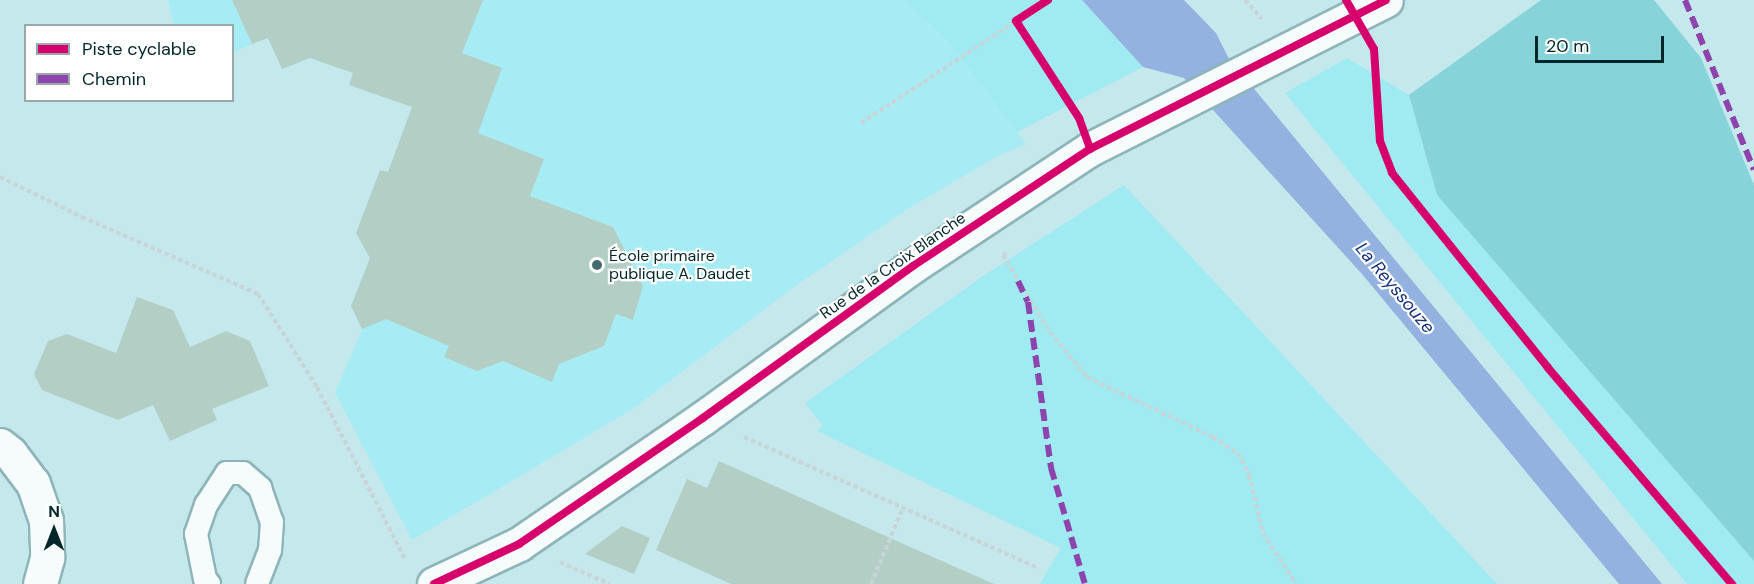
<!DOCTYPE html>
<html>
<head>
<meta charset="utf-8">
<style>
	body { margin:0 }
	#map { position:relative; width:1754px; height:584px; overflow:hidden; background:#c5e8ec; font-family:"DM Sans",sans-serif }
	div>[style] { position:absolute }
	.built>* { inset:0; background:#a7ecf4 }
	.green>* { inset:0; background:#a0eaf2 }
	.forest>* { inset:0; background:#87d3da }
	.water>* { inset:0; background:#93b2e0 }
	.building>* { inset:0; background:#b3cfc5 }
	.path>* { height:4px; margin-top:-2px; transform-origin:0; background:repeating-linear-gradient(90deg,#c8d4d6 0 4.5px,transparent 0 7.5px) }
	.roads { filter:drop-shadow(2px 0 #8db5b9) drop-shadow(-2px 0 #8db5b9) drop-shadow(0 2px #8db5b9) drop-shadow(0 -2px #8db5b9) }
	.lane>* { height:22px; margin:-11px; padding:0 11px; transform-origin:11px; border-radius:11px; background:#f6fcfc }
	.street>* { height:33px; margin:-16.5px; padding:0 16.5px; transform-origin:16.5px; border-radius:16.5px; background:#f6fcfc }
	.quiet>* { height:6px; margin-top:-3px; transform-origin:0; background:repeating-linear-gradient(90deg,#8e44ad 0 12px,transparent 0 18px) }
	.cycleway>* { height:8px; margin:-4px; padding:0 4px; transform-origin:4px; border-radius:4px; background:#d6006c }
	.dots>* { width:16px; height:16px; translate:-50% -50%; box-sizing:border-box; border:3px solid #fff; border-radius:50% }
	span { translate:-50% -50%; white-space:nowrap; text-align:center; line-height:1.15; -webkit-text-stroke:4.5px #fff; paint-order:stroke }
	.poi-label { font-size:16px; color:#002629 }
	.left { translate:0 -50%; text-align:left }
	.street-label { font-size:16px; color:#002629 }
	.water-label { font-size:18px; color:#14317a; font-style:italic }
	.legend { position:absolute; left:24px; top:24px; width:210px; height:78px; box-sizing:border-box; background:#fff; border:2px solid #99a8a9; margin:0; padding:8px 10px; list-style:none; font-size:18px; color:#002629 }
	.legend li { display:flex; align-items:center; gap:12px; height:30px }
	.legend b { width:30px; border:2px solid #99a8a9 }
	.north { position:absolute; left:24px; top:500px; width:60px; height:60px; -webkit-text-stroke:4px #fff; paint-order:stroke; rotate:0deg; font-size:16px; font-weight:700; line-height:24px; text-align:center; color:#002629 }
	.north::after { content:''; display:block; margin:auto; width:21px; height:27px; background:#002629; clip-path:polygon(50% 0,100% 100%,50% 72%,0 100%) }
	.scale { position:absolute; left:1535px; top:36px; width:129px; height:27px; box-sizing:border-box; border:3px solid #002629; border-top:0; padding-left:8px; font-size:18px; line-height:21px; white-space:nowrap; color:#002629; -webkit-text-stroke:4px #fff; paint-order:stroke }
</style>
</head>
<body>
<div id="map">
	<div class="built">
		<div style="clip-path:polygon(168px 0,904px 0,951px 44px,1026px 144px,996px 157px,909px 208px,794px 287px,633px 409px,412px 540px,335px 393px,362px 329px,351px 306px,370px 258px,356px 233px,388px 172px,424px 77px,420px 38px,397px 102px,349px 85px,355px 68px,335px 61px,333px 66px,310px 58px,282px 69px,268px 38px,233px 52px,232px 26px,174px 25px)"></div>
	</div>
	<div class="green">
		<div style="clip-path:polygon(904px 0,1082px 0,1143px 67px,1017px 132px,951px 44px)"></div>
		<div style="clip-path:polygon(1347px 58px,1409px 95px,1437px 195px,1754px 561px,1754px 584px,1687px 584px,1285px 93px)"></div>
		<div style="clip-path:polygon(1124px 185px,1497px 584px,1040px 584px,1061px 548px,817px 431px,823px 426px,805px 403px,983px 276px)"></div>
	</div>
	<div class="forest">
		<div style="clip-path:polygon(1541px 0,1654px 0,1701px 58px,1754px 185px,1754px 561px,1437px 195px,1409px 95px)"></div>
	</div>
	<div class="water">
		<div style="clip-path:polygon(1082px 0,1184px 0,1216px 33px,1228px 57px,1662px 584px,1619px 584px,1362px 274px,1184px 78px,1143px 67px)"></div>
	</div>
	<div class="building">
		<div style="clip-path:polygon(232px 0,483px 0,462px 53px,502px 68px,478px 133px,544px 159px,530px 196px,613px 227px,643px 286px,633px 320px,616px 314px,604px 346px,559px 364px,552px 382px,503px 361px,477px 371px,444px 357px,449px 346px,386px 319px,362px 329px,351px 306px,370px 258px,356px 233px,380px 170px,388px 172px,412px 107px,349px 85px,353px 73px,310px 58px,282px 69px,268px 38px,252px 44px)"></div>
		<div style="clip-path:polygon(137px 297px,173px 310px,190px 347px,226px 331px,250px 341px,269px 386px,212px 409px,217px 420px,170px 441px,153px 405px,118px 420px,42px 390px,34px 374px,48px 341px,67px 334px,116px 353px)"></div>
		<div style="clip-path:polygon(719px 461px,908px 546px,994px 584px,731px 584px,656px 550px,687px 479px,707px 488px)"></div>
		<div style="clip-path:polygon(622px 526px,650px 538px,634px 574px,585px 554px)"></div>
	</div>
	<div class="path">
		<div style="left:1245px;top:0;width:25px;rotate:48deg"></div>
		<div style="left:861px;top:123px;width:186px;rotate:-33.3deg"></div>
		<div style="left:0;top:177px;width:91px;rotate:26deg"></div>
		<div style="left:82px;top:217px;width:192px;rotate:23.6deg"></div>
		<div style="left:258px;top:294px;width:110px;rotate:57.6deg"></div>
		<div style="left:317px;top:387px;width:193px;rotate:62.9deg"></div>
		<div style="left:1006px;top:253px;width:4px;rotate:146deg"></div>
		<div style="left:1003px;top:255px;width:90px;rotate:58.6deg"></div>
		<div style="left:1050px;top:332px;width:58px;rotate:50.6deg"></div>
		<div style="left:1087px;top:377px;width:140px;rotate:25.5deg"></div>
		<div style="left:1213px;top:437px;width:30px;rotate:33deg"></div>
		<div style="left:1238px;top:453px;width:25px;rotate:63deg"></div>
		<div style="left:1249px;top:475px;width:60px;rotate:76.4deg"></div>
		<div style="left:1263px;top:533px;width:61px;rotate:57.1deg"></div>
		<div style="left:744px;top:437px;width:322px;rotate:24deg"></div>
		<div style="left:560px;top:562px;width:54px;rotate:24.2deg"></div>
		<div style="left:871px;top:584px;width:80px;rotate:-67.3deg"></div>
	</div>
	<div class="roads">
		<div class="lane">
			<div style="left:209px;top:584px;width:6px;rotate:-129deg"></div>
			<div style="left:205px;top:579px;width:46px;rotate:-101.3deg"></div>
			<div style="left:196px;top:534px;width:31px;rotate:-71deg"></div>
			<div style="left:206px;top:505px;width:38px;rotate:-57deg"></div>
			<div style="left:227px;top:473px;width:16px"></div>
			<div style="left:243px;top:473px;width:23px;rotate:41deg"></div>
			<div style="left:260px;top:488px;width:36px;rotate:71deg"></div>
			<div style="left:272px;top:522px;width:28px;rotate:94deg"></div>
			<div style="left:270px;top:550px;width:36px;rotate:111deg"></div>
		</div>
		<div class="street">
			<div style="left:0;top:445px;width:13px;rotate:39deg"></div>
			<div style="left:10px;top:453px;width:38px;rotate:53deg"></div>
			<div style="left:33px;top:483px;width:39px;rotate:71deg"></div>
			<div style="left:46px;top:520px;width:38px;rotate:88deg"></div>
			<div style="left:47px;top:558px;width:27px;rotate:105deg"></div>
			<div style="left:434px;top:584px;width:94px;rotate:-25.2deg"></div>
			<div style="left:519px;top:544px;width:223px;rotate:-34.4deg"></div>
			<div style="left:703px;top:418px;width:259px;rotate:-35.9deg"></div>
			<div style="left:913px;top:266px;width:212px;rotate:-33.5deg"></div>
			<div style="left:1090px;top:149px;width:331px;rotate:-26.7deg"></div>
		</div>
	</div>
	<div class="quiet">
		<div style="left:1685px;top:0;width:183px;rotate:67.9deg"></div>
		<div style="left:1018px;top:281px;width:23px;rotate:65deg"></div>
		<div style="left:1028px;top:302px;width:168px;rotate:82.1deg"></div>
		<div style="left:1051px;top:468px;width:121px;rotate:73.7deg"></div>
	</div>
	<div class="cycleway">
		<div style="left:1048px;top:0;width:38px;rotate:147deg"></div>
		<div style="left:1016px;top:21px;width:116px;rotate:57deg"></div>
		<div style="left:1079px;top:118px;width:33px;rotate:70deg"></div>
		<div style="left:1346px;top:0;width:56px;rotate:60.3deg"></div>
		<div style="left:1374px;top:49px;width:92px;rotate:86.3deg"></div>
		<div style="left:1380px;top:141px;width:34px;rotate:69deg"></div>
		<div style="left:1392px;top:173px;width:250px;rotate:51.3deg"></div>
		<div style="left:1548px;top:368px;width:284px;rotate:49.6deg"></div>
		<div style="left:434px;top:584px;width:94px;rotate:-25.2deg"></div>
		<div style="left:519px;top:544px;width:223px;rotate:-34.4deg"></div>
		<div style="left:703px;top:418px;width:259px;rotate:-35.9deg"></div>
		<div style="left:913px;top:266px;width:212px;rotate:-33.5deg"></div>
		<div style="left:1090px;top:149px;width:331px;rotate:-26.7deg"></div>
	</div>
	<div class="dots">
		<div style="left:597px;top:265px;background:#456a6d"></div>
	</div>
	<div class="poi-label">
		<span class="left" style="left:609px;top:265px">École primaire<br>publique A. Daudet</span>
	</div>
	<div class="street-label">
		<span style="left:893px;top:266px;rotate:-35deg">Rue de la Croix Blanche</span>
	</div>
	<div class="water-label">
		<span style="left:1395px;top:288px;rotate:50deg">La Reyssouze</span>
	</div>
	<ul class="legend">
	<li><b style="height:8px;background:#d6006c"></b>Piste cyclable</li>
	<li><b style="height:8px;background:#8e44ad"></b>Chemin</li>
	</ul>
	<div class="north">N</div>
	<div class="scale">20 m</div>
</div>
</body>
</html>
